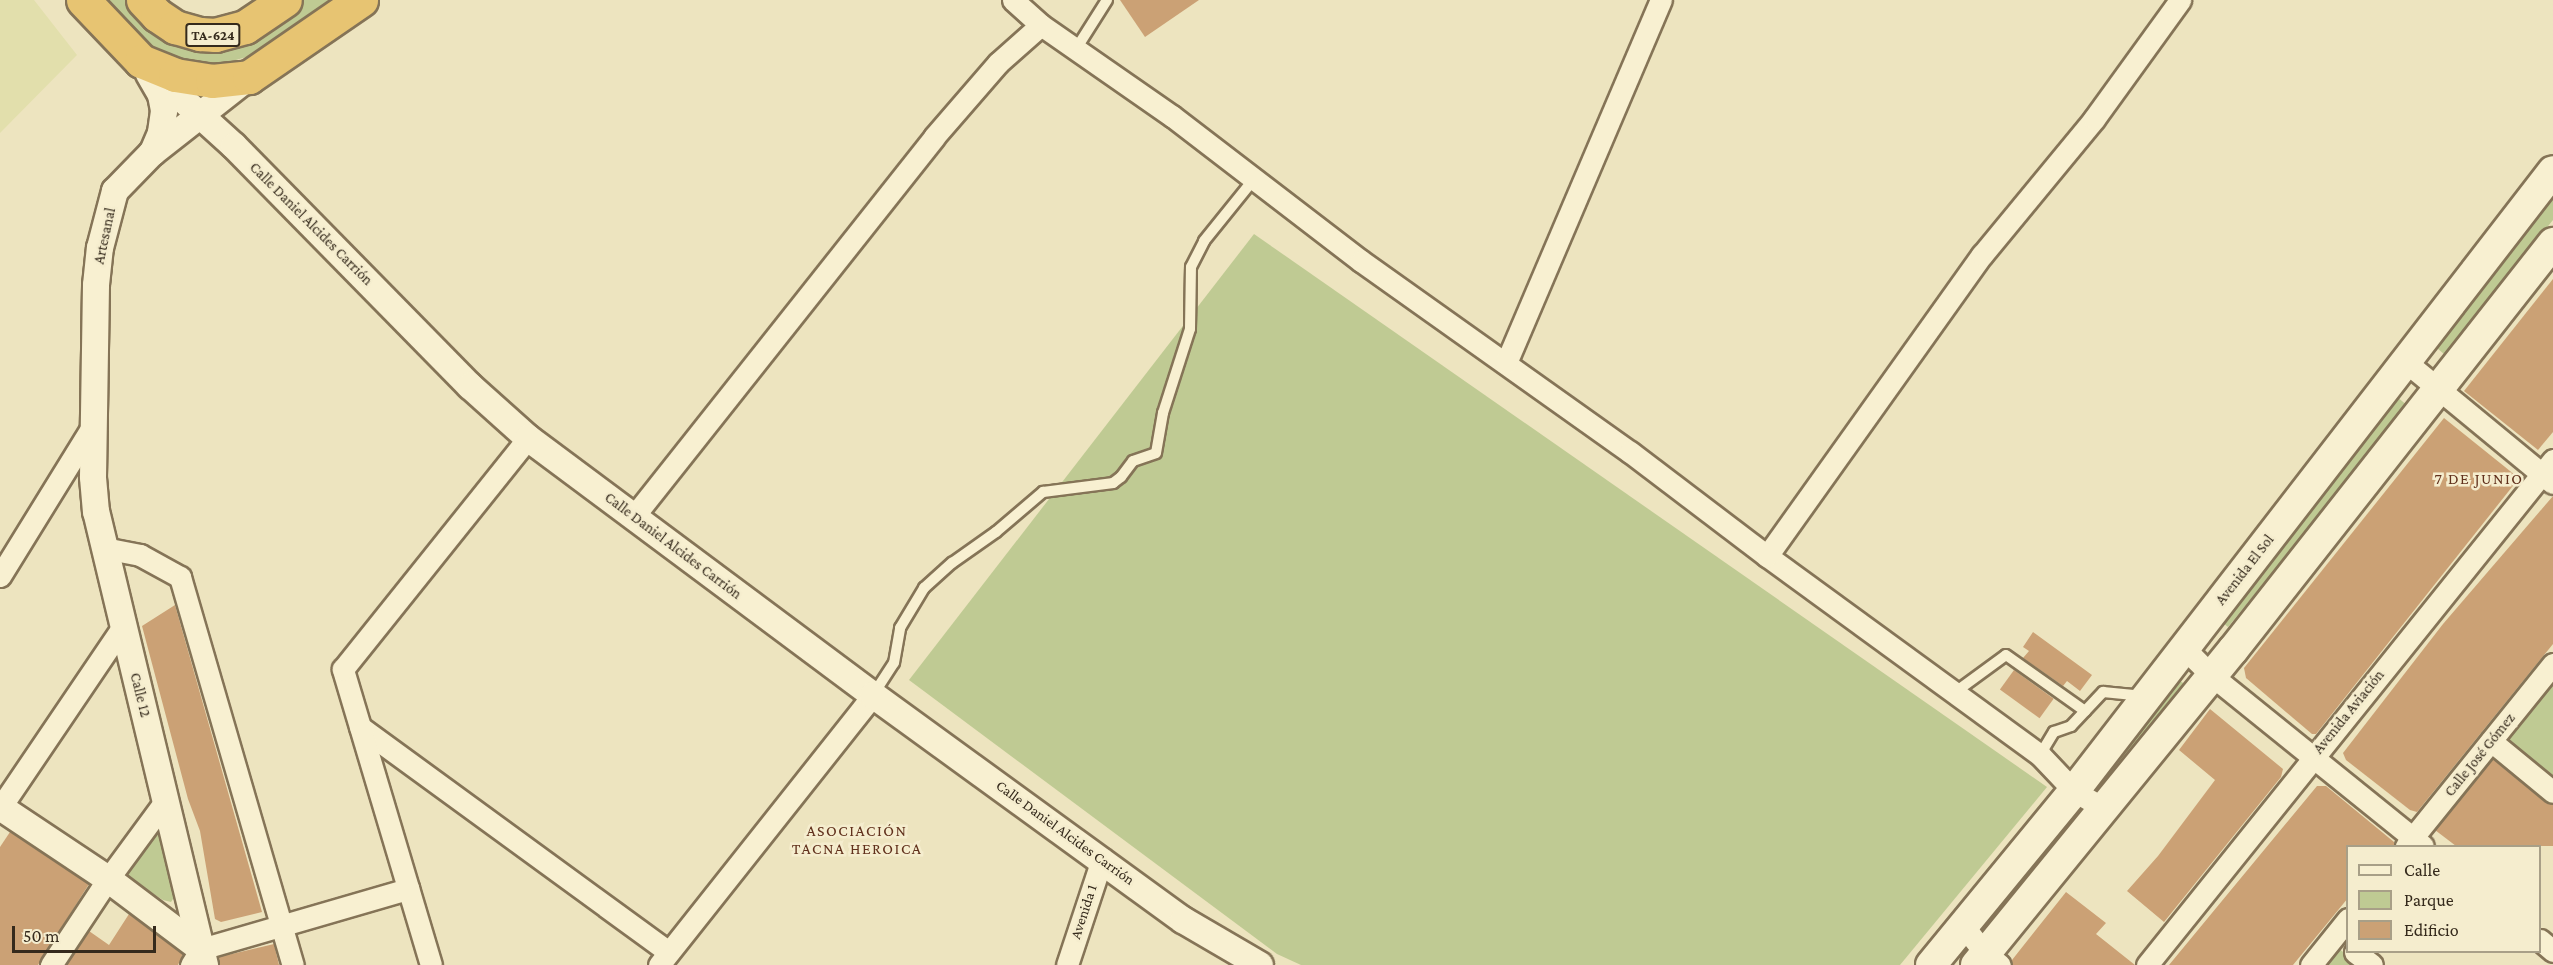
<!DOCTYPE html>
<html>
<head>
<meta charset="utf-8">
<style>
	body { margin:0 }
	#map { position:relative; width:2553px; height:965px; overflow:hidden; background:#ede4bf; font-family:"Crimson Pro",serif }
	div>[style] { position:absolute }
	.farmland>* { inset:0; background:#e2dfac }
	.green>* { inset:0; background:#bfca93; transform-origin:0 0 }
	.building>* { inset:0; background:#cba175; transform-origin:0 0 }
	.roads { filter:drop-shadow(2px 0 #857457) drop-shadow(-2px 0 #857457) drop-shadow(0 2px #857457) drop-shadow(0 -2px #857457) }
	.service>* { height:10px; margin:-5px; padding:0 5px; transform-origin:5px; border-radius:5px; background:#f8f0d1 }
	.minor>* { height:21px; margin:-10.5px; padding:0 10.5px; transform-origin:10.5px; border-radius:10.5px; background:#f8f0d1 }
	.tertiary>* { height:26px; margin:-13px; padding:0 13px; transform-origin:13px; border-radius:13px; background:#f8f0d1 }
	.secondary>* { height:30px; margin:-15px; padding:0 15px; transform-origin:15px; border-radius:15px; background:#f8f0d1 }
	.trunk>* { height:33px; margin:-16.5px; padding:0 16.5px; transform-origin:16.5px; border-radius:16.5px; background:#e7c472 }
	span { translate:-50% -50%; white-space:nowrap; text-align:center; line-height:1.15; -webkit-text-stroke:5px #f5edce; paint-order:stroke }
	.shield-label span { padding:2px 4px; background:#f5edce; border:2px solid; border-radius:4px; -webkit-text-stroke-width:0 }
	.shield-label { font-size:14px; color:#352a1c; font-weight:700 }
	.street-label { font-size:15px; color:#352a1c }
	.neighbourhood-label { font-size:16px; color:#61311c; letter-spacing:1.5px }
	.legend { position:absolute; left:2346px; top:845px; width:195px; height:108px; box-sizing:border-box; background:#f5edce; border:2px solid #a89f87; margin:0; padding:8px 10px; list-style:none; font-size:18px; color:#352a1c }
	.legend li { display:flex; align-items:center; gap:12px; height:30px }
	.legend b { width:30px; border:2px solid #a89f87 }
	.scale { position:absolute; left:12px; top:926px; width:144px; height:27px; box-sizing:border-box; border:3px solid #352a1c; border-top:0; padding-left:8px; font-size:18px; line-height:21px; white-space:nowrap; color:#352a1c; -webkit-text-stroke:4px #f5edce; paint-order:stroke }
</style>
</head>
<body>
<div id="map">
	<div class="farmland">
		<div style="clip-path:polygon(0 0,34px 0,77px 55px,0 133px)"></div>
	</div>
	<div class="green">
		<div style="clip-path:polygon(99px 0,127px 0,251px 36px,302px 0,338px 0,257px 54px,229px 62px,207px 64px,160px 54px,141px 44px)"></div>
		<div style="clip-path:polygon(2553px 182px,2553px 220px,2444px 354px,2431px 343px)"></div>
		<div style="clip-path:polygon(1254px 234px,2047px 787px,1900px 965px,1301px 965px,1277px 954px,909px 680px)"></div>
		<div style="clip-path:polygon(2391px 392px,2408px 406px,2228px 627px,2217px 618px)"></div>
		<div style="left:2174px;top:676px;width:16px;height:110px;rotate:38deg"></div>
		<div style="clip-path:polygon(2553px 684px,2553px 776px,2508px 740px)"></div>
		<div style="clip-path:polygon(158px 831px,162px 834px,175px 896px,171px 902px,163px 900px,124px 875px,149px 834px)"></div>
		<div style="clip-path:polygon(2338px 948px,2360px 965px,2324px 965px)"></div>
	</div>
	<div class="building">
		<div style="clip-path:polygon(1120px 0,1199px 0,1145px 37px)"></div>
		<div style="clip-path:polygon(2553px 279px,2553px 432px,2538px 450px,2464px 391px)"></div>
		<div style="clip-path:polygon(2444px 418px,2515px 475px,2516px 482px,2316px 734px,2312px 734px,2246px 678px,2244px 668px)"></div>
		<div style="clip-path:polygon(2553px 496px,2553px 644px,2417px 812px,2410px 810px,2346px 760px,2343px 753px,2443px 624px)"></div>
		<div style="clip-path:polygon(175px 605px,262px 912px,221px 922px,215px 919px,200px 831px,188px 799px,142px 626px)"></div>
		<div style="clip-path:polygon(2033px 632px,2092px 675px,2080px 691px,2067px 681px,2063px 686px,2023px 658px,2029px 651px,2023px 647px)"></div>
		<div style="left:2014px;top:670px;width:49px;height:24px;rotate:36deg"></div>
		<div style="clip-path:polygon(2210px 709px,2283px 769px,2281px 777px,2164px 922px,2127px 891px,2158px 856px,2215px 780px,2179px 750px)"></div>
		<div style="clip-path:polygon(2493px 759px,2545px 802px,2553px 804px,2553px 846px,2456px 846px,2435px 830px)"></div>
		<div style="clip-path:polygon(2317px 786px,2326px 786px,2394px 842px,2394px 846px,2348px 846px,2348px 898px,2293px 965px,2169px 965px)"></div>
		<div style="clip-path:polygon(10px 832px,89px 884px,38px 965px,0 965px,0 847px)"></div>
		<div style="clip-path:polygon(2066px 892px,2106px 923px,2096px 934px,2135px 965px,2012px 965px,2012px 960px)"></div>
		<div style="clip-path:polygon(129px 914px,183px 954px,178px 965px,66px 965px,89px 931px,109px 945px)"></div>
		<div style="clip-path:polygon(274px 944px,279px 965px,220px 965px,219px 957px)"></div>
	</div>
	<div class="roads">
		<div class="service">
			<div style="left:1076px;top:49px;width:58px;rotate:-57.7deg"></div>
			<div style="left:1954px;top:693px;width:64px;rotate:-36.2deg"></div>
			<div style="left:2006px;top:655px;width:97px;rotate:35.3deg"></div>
			<div style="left:873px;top:695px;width:38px;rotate:-57deg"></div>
			<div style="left:894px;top:663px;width:36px;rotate:-80deg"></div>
			<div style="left:900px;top:628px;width:47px;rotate:-59deg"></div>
			<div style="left:924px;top:588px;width:38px;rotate:-42deg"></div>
			<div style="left:952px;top:563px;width:54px;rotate:-35.2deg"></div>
			<div style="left:996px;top:532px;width:62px;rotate:-40.4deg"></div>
			<div style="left:1043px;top:492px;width:71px;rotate:-7.3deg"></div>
			<div style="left:1113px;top:483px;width:10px;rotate:-37deg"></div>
			<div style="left:1121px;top:477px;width:20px;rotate:-53deg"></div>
			<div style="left:1133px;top:461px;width:24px;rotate:-19deg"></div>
			<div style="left:1156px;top:453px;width:41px;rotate:-80.1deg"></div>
			<div style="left:1163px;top:413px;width:88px;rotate:-72.2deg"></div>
			<div style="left:1190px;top:329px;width:62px;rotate:-89.1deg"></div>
			<div style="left:1191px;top:267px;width:29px;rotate:-63deg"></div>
			<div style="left:1204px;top:241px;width:80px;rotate:-51.1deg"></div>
			<div style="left:2040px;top:755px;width:27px;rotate:-59deg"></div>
			<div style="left:2054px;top:732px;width:18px;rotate:-19deg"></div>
			<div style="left:2071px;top:726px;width:47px;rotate:-46.7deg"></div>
			<div style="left:2103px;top:692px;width:41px;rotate:5.6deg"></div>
		</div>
		<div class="minor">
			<div style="left:1013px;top:0;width:38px;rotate:42deg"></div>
			<div style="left:1041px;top:25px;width:160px;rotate:34.8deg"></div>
			<div style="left:1172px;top:116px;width:238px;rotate:37.5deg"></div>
			<div style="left:1361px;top:261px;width:330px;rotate:35.4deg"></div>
			<div style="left:1630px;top:452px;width:172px;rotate:37.2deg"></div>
			<div style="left:1767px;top:556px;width:338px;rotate:36.1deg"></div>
			<div style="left:2040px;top:755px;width:50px;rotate:46.6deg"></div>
			<div style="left:2074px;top:791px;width:34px;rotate:30deg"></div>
			<div style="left:2406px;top:362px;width:190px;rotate:39.5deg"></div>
			<div style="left:1506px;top:363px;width:395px;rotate:-66.9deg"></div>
			<div style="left:634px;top:516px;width:483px;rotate:-51.6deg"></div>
			<div style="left:934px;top:137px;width:98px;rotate:-49.1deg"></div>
			<div style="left:998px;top:63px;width:57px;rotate:-41.5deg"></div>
			<div style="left:104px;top:548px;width:37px;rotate:11deg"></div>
			<div style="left:140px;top:555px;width:46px;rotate:28.8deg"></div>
			<div style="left:180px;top:577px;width:404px;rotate:73.8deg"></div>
			<div style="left:1767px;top:556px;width:370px;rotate:-54.5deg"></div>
			<div style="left:1982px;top:255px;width:176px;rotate:-50.5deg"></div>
			<div style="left:2094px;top:119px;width:147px;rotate:-54.1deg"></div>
			<div style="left:0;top:576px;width:181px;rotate:-58.3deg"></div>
			<div style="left:2185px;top:649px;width:37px;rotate:45deg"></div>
			<div style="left:2211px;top:675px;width:272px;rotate:38.9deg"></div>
			<div style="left:360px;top:727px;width:382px;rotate:36.1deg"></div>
			<div style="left:2491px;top:741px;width:80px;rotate:39.4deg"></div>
			<div style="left:0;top:808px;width:217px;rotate:-55.9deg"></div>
			<div style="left:2406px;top:846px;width:234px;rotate:-51.1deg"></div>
			<div style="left:1962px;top:924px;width:37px;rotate:52deg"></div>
			<div style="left:1985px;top:953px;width:19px;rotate:39deg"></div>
			<div style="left:2540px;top:940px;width:17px;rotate:40deg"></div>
			<div style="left:2355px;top:952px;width:21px;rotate:37deg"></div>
			<div style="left:51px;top:965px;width:103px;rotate:-56.5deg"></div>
			<div style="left:108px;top:879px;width:98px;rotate:-53.7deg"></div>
			<div style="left:191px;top:965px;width:19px;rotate:-58deg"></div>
			<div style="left:201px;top:949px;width:216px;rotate:-16.2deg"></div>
			<div style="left:431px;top:965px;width:309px;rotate:-106.6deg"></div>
			<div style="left:343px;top:669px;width:296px;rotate:-51.3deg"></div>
			<div style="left:659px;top:965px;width:345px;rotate:-51.6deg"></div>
			<div style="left:1067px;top:965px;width:112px;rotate:-71.7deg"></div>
			<div style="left:2147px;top:965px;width:648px;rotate:-51.2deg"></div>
			<div style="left:2311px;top:965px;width:59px;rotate:-51.2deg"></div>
		</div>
		<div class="tertiary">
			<div style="left:148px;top:68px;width:116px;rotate:42.2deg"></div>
			<div style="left:234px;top:146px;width:337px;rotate:45.5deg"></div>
			<div style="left:470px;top:386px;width:78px;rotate:41.9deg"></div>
			<div style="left:528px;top:438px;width:430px;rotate:36.7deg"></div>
			<div style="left:873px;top:695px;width:383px;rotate:36deg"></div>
			<div style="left:1183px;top:920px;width:89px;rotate:30.3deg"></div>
			<div style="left:149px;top:74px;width:24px;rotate:60deg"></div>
			<div style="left:161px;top:95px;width:16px;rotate:79deg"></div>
			<div style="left:164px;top:111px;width:22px;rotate:98deg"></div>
			<div style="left:161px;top:133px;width:21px;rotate:113deg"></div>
			<div style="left:0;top:807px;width:130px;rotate:33.7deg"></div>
			<div style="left:108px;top:879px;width:116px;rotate:37deg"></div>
			<div style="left:205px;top:965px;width:466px;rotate:-103.5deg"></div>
			<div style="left:96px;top:512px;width:35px;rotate:-95deg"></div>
			<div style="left:93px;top:477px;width:192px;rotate:-89.1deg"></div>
			<div style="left:96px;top:285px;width:37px;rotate:-84deg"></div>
			<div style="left:100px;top:248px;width:59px;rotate:-75.3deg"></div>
			<div style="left:115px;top:191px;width:53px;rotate:-45.8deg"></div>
			<div style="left:152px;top:153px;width:123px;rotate:-38.1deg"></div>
		</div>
		<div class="secondary">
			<div style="left:1931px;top:965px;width:225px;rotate:-50.6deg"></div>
			<div style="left:2074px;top:791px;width:783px;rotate:-52.31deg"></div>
			<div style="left:1976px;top:965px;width:407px;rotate:-50.8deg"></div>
			<div style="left:2233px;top:650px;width:518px;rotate:-51.82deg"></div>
		</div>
		<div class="trunk">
			<div style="left:83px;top:0;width:84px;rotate:46.4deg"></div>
			<div style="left:141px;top:61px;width:37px;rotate:22deg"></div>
			<div style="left:175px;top:75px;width:37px;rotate:9deg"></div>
			<div style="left:212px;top:81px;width:37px;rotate:-6deg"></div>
			<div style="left:249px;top:77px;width:136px;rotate:-34.5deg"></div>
			<div style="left:143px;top:0;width:21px;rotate:47deg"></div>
			<div style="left:157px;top:15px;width:22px;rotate:34deg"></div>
			<div style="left:175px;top:27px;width:26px;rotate:16deg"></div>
			<div style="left:200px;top:34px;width:15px;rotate:4deg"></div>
			<div style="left:215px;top:35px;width:31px;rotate:-15deg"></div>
			<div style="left:245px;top:27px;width:48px;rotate:-34deg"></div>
		</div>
	</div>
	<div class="shield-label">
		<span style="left:213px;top:35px">TA-624</span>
	</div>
	<div class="street-label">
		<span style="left:311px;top:224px;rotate:45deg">Calle Daniel Alcides Carrión</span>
		<span style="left:105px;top:236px;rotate:-78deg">Artesanal</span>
		<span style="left:673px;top:546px;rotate:37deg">Calle Daniel Alcides Carrión</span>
		<span style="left:2245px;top:570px;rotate:-52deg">Avenida El Sol</span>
		<span style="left:140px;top:695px;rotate:76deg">Calle 12</span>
		<span style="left:2349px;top:712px;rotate:-51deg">Avenida Aviación</span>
		<span style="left:2480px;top:755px;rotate:-51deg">Calle José Gómez</span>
		<span style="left:1065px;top:833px;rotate:36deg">Calle Daniel Alcides Carrión</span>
		<span style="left:1084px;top:912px;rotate:-72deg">Avenida 1</span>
	</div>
	<div class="neighbourhood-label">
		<span style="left:2479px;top:479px">7 DE JUNIO</span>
		<span style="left:857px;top:840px">ASOCIACIÓN<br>TACNA HEROICA</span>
	</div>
	<ul class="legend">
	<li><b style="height:8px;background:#f8f0d1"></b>Calle</li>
	<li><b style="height:16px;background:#bfca93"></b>Parque</li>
	<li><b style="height:16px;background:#cba175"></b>Edificio</li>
	</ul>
	<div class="scale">50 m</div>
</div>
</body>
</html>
